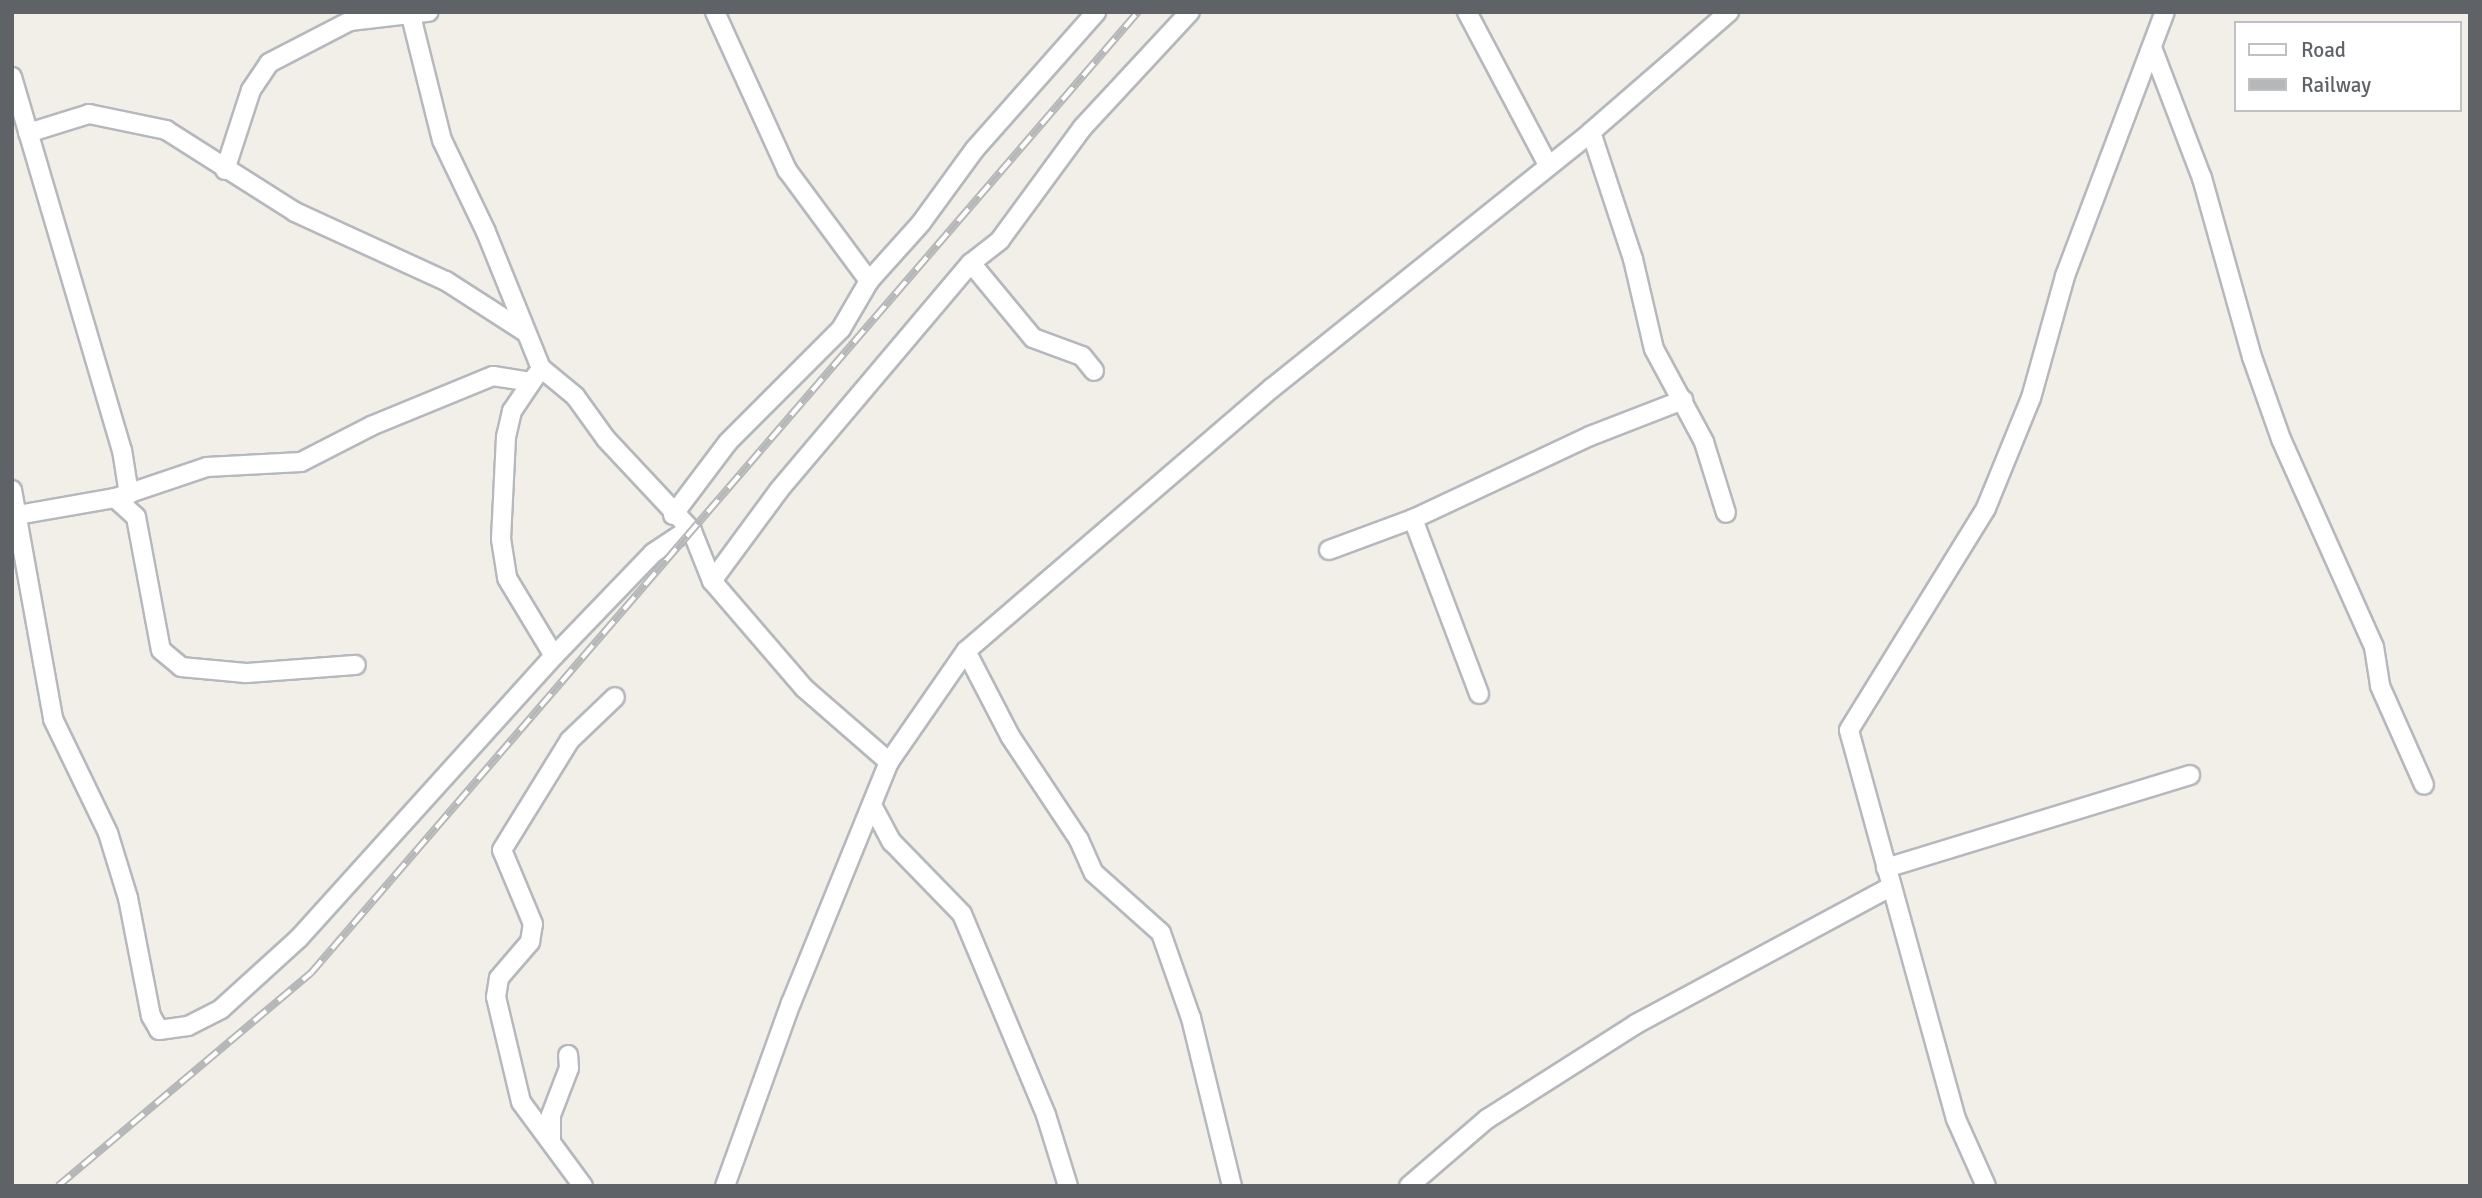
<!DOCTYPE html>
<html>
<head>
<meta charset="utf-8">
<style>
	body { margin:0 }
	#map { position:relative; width:2482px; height:1198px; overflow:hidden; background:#f1efe8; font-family:Signika,sans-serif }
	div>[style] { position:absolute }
	.roads { filter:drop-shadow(2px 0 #b5b8bc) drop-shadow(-2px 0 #b5b8bc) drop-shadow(0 2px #b5b8bc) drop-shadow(0 -2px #b5b8bc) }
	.street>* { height:18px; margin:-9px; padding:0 9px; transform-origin:9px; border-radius:9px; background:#fff }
	.rail>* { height:8px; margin-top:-4px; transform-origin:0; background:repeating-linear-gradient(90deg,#fff 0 16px,#b6b7b8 0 32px); box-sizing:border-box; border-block:2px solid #b6b7b8 }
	span { translate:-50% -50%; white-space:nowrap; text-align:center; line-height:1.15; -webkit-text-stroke:5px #fff; paint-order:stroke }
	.frame { position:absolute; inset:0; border:14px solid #5f6368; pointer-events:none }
	.legend { position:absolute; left:2234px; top:21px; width:228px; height:91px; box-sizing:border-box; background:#fff; border:2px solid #bfc1c3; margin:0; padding:9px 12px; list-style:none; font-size:21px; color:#5f6368 }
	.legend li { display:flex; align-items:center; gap:14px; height:35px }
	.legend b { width:35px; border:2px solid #bfc1c3 }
</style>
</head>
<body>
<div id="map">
	<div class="roads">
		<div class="street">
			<div style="left:410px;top:12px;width:132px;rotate:76deg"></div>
			<div style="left:442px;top:140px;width:102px;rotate:64.4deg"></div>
			<div style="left:486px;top:232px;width:147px;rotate:68deg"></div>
			<div style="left:541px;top:368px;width:44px;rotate:39.5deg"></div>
			<div style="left:575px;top:396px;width:53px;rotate:54.2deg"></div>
			<div style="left:606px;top:439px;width:126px;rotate:46.9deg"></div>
			<div style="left:692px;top:531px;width:54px;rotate:68.2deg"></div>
			<div style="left:712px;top:581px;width:141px;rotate:49.3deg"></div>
			<div style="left:804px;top:688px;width:113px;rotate:41deg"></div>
			<div style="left:715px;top:12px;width:174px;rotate:65.5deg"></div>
			<div style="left:787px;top:170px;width:138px;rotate:53.5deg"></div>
			<div style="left:1467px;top:12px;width:173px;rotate:62.1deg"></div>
			<div style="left:2153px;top:50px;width:137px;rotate:69.1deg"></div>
			<div style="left:2202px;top:178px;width:186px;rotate:74.4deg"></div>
			<div style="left:2252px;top:357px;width:87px;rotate:70.5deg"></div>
			<div style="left:2281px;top:439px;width:228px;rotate:65.9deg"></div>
			<div style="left:2374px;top:647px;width:39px;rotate:81deg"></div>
			<div style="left:2380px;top:686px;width:108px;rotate:66deg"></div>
			<div style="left:12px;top:77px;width:389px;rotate:73.6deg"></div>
			<div style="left:122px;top:450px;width:45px;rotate:81deg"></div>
			<div style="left:1591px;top:132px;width:134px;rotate:71.7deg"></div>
			<div style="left:1633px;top:259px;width:92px;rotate:76.9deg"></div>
			<div style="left:1654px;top:349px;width:106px;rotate:61.7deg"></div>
			<div style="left:1704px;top:442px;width:74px;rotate:72.8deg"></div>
			<div style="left:28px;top:133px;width:64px;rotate:-17.3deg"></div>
			<div style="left:89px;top:114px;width:79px;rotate:11.7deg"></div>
			<div style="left:166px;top:130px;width:153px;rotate:32.4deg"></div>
			<div style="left:295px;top:212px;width:166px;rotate:24.6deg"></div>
			<div style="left:446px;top:281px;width:94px;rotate:32.8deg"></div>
			<div style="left:225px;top:170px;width:84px;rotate:-72deg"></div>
			<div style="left:251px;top:90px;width:32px;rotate:-56deg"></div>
			<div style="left:269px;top:63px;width:91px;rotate:-27.4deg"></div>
			<div style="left:350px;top:21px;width:79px;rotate:-6.6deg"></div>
			<div style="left:971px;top:263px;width:97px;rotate:50.4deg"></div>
			<div style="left:1033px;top:338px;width:52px;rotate:20.2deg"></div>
			<div style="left:1082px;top:356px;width:19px;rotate:51deg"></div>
			<div style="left:537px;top:374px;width:45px;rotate:124deg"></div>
			<div style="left:512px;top:411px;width:27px;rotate:103deg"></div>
			<div style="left:506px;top:437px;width:102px;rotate:92.8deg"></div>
			<div style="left:501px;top:539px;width:39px;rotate:81deg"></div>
			<div style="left:507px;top:578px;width:91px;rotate:58.9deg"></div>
			<div style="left:12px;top:490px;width:233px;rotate:79.8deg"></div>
			<div style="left:53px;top:719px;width:127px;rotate:64.2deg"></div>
			<div style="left:108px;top:833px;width:68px;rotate:72.9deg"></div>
			<div style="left:128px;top:898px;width:120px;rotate:79deg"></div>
			<div style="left:151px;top:1016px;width:16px;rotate:60deg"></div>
			<div style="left:159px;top:1030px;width:29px;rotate:-8deg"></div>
			<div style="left:188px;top:1026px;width:37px;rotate:-27deg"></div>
			<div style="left:221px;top:1009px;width:105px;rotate:-42.3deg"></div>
			<div style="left:299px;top:938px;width:380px;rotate:-47.9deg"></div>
			<div style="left:554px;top:656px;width:143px;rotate:-46.1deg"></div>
			<div style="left:653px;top:553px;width:43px;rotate:-33.7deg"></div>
			<div style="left:115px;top:498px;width:28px;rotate:42deg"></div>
			<div style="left:136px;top:517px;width:135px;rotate:79.4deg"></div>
			<div style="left:161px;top:650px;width:26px;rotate:40deg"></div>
			<div style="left:181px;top:667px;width:65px;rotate:5.3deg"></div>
			<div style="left:246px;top:673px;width:110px;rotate:-4.2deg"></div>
			<div style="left:673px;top:515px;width:91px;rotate:-53deg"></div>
			<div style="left:728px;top:442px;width:160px;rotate:-45deg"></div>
			<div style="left:841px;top:329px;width:56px;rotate:-59.7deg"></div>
			<div style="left:869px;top:281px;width:78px;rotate:-48.1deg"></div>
			<div style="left:921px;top:223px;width:92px;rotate:-53.9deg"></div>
			<div style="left:975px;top:149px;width:183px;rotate:-48.5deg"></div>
			<div style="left:12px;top:516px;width:105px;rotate:-9.9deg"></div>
			<div style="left:115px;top:498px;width:97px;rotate:-18.6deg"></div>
			<div style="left:207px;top:467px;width:94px;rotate:-3deg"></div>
			<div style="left:301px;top:462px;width:79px;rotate:-27.2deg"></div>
			<div style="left:371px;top:426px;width:132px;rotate:-22.3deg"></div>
			<div style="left:493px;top:376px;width:38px;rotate:9deg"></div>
			<div style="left:1413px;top:519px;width:187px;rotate:69.3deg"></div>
			<div style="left:1329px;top:550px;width:90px;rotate:-20.3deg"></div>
			<div style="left:1413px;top:519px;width:195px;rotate:-25.1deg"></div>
			<div style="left:1590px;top:436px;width:100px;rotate:-21.2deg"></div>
			<div style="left:712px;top:581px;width:113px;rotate:-53.6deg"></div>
			<div style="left:779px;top:490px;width:297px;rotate:-49.8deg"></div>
			<div style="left:971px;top:263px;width:37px;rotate:-38deg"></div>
			<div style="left:1000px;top:240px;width:140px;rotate:-53.7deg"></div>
			<div style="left:1083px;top:127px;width:157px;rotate:-47.1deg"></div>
			<div style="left:966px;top:651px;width:96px;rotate:62.6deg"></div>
			<div style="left:1010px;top:736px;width:125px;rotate:56.4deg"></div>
			<div style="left:1079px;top:840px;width:36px;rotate:66deg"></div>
			<div style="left:1094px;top:873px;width:90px;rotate:41.8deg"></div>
			<div style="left:1161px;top:933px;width:90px;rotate:70.6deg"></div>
			<div style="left:1191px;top:1018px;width:173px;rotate:76.3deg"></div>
			<div style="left:873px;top:807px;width:40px;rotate:62deg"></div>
			<div style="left:892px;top:842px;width:100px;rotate:45.8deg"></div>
			<div style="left:962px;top:914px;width:218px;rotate:67.3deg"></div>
			<div style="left:1046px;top:1115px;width:74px;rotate:72.8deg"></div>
			<div style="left:1886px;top:868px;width:318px;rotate:-17deg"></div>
			<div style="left:551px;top:1142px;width:27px;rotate:-90deg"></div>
			<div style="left:551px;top:1115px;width:50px;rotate:-69deg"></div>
			<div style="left:569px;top:1068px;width:13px;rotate:-94deg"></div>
			<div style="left:583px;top:1186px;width:104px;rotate:-126.4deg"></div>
			<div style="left:521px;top:1102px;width:108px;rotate:-103.4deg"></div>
			<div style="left:496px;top:997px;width:19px;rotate:-81deg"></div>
			<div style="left:499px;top:978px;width:48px;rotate:-49.3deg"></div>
			<div style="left:530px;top:942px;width:18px;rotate:-81deg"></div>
			<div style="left:533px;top:924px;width:80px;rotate:-112.7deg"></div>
			<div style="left:502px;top:850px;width:129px;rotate:-58.3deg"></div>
			<div style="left:570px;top:740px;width:62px;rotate:-43.7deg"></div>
			<div style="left:725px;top:1186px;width:195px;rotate:-70.2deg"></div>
			<div style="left:791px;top:1003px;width:260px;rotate:-67.9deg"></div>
			<div style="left:889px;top:762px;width:135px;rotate:-55.3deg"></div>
			<div style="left:966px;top:651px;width:403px;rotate:-40.7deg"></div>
			<div style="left:1272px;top:388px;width:409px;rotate:-38.7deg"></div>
			<div style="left:1591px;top:132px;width:183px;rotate:-41deg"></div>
			<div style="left:1409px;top:1186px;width:103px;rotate:-40.7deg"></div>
			<div style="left:1487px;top:1119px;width:177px;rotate:-32.5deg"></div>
			<div style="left:1636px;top:1024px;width:287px;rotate:-28.3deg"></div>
			<div style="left:1986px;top:1186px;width:73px;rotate:-114.1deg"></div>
			<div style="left:1956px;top:1119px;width:403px;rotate:-105.4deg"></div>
			<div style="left:1849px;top:730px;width:261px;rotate:-58.3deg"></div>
			<div style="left:1986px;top:508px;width:119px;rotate:-67.8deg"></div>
			<div style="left:2031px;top:398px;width:127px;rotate:-74.4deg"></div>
			<div style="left:2065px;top:276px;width:282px;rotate:-69.3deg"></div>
		</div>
	</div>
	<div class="rail">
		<div style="left:58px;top:1186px;width:331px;rotate:-40.1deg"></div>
		<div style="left:311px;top:973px;width:1268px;rotate:-49.29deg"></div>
	</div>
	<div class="frame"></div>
	<ul class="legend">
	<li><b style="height:9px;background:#fff"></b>Road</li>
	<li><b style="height:9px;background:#b6b7b8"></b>Railway</li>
	</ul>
</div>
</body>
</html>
